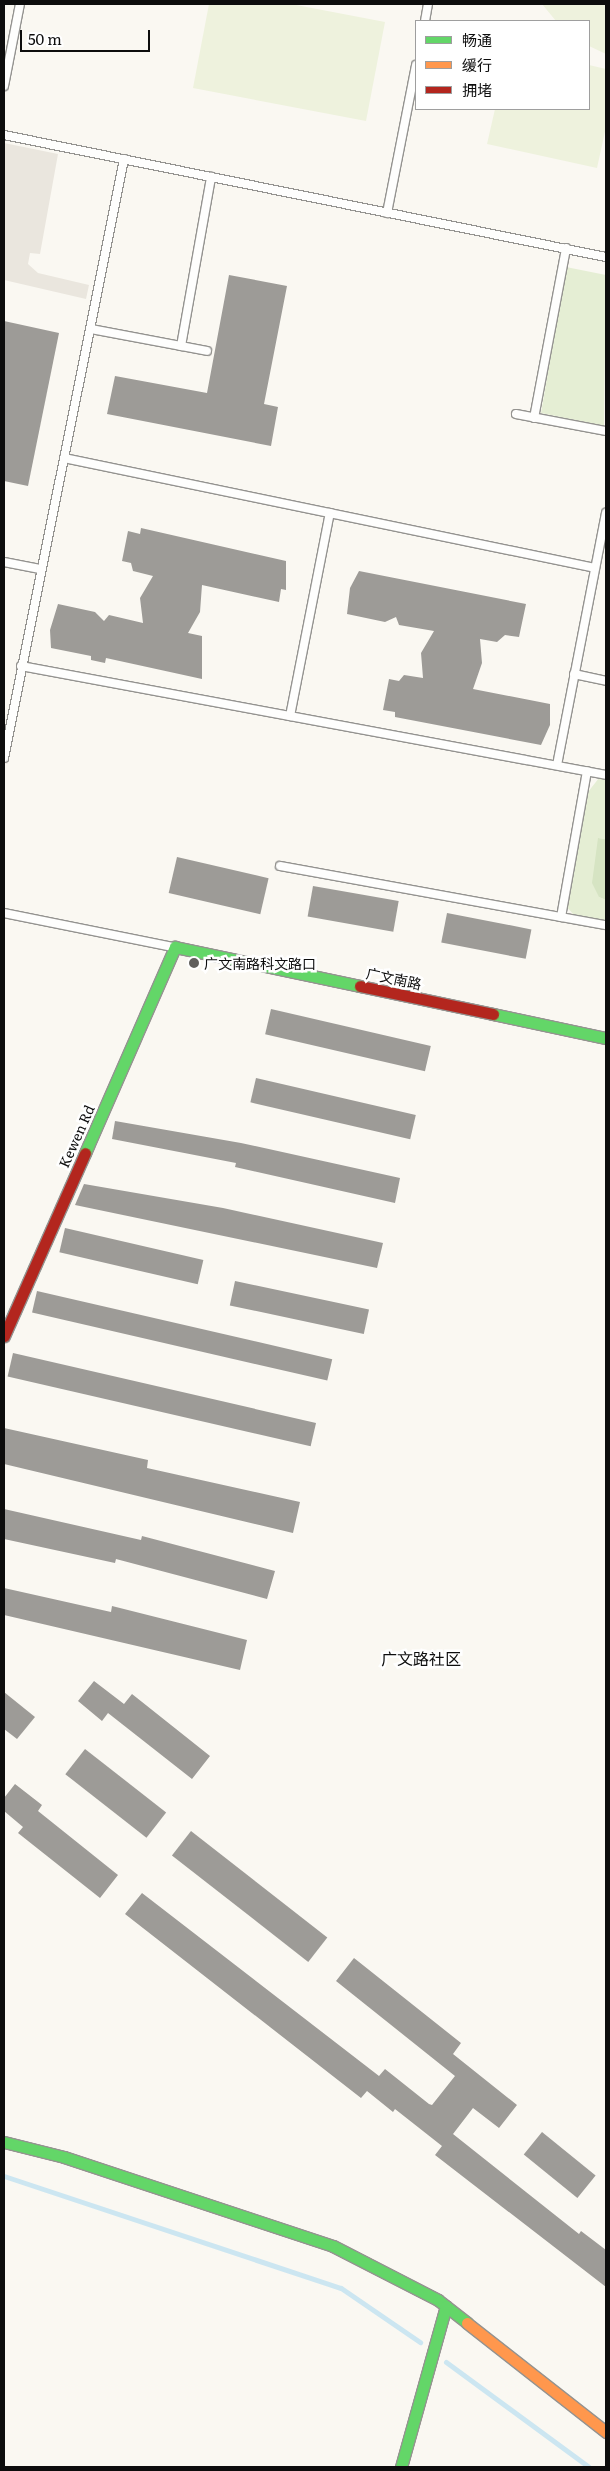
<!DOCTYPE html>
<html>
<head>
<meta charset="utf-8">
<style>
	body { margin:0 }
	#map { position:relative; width:610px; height:2471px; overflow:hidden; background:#faf8f2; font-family:Literata,"Noto Sans SC",serif }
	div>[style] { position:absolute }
	.green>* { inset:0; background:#e5eed4 }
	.forest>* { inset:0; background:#d6e4c3 }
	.pitch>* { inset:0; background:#eef2dd }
	.plaza>* { inset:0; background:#eae6de }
	.stream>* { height:5px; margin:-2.5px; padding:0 2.5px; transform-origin:2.5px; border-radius:2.5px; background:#cce6f1 }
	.building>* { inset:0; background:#9d9b97; transform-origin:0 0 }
	.roads { filter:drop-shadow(1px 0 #949390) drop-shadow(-1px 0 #949390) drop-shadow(0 1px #949390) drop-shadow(0 -1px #949390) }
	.lane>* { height:8px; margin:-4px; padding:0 4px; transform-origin:4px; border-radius:4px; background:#fefefd }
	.fast>* { height:11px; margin:-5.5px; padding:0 5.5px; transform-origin:5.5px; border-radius:5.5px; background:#63d668 }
	.slow>* { height:11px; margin:-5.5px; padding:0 5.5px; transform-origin:5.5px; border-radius:5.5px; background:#ff974d }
	.jam>* { height:11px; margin:-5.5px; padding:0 5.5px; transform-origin:5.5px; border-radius:5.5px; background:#b3261e }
	.dots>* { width:14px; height:14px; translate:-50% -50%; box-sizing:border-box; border:2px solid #fff; border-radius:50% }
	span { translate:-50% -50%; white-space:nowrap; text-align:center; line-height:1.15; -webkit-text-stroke:5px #fff; paint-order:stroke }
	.poi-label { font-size:14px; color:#0d0d0d }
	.left { translate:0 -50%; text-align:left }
	.street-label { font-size:14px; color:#0d0d0d }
	.quarter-label { font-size:16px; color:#0d0d0d }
	.frame { position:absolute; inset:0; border:5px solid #0d0d0d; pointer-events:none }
	.legend { position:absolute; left:415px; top:20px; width:175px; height:90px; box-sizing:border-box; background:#fff; border:1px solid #9e9e9e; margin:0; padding:6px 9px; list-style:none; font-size:15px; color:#0d0d0d }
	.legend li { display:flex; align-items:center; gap:10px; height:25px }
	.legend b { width:25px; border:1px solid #9e9e9e }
	.scale { position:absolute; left:20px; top:30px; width:130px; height:22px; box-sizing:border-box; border:2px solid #0d0d0d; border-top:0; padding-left:6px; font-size:15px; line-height:18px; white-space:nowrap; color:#0d0d0d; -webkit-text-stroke:4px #fff; paint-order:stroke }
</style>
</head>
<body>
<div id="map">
	<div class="green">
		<div style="clip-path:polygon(566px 267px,606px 275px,604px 426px,541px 413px)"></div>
		<div style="clip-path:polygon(599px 778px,606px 778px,606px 839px,599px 838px,599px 897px,606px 900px,606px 921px,573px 914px,566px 906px,588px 792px)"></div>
	</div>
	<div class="forest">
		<div style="clip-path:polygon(598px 838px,606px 839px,606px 900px,599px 897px,592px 883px)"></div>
	</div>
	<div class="pitch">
		<div style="clip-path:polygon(209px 4px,291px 4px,385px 22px,366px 121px,193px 88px)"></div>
		<div style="clip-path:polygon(542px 4px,606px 4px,606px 54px,589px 46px,589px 21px,556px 21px)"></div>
		<div style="clip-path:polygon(589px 65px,606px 69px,606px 127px,597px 168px,487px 144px,495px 109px,589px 109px)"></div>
	</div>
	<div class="plaza">
		<div style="clip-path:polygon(4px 143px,58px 154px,40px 254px,30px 253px,28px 264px,38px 273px,89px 285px,86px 299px,4px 280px)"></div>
	</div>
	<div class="stream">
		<div style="left:4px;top:2176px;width:355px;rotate:18.4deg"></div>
		<div style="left:341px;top:2288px;width:96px;rotate:34.4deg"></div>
		<div style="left:446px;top:2362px;width:177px;rotate:36.3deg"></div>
	</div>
	<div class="building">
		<div style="clip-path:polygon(229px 275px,287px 286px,264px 404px,278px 407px,271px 446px,107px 414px,115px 376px,207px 393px)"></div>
		<div style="clip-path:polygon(4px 321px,59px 333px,28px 486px,4px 481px)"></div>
		<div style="clip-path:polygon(141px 528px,286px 561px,286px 590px,281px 589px,279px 602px,202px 585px,200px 612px,188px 633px,202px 636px,202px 679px,106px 658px,105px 663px,91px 660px,91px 656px,51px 648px,50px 630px,58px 604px,95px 612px,104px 621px,109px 615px,143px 623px,140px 598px,153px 576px,133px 571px,131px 563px,122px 561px,128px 531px,140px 534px)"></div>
		<div style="clip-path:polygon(359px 571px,526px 604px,519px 637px,505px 635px,497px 642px,480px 639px,482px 663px,473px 689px,550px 704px,550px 725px,541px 745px,395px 717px,395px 712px,383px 710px,389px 679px,399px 681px,404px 675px,423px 678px,421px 653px,434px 631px,399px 625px,396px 617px,385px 622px,347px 614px,350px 588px)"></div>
		<div style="left:177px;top:857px;width:94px;height:37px;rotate:13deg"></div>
		<div style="left:313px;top:886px;width:87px;height:31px;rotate:10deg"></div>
		<div style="left:447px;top:913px;width:86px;height:30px;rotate:11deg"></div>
		<div style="left:271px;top:1009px;width:164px;height:26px;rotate:13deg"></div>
		<div style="left:256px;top:1078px;width:164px;height:25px;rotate:13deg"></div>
		<div style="clip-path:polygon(115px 1121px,241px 1143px,400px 1178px,395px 1203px,235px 1167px,236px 1163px,112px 1139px)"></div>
		<div style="clip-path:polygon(84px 1184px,223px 1208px,383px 1243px,377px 1268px,75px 1205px)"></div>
		<div style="left:65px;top:1228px;width:142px;height:25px;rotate:13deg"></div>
		<div style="left:235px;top:1281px;width:137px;height:25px;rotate:12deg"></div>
		<div style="left:37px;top:1291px;width:303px;height:22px;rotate:13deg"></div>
		<div style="left:13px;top:1353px;width:311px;height:24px;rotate:13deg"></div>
		<div style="clip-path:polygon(4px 1428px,148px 1460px,147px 1468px,300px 1502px,293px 1533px,4px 1464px)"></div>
		<div style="clip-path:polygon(4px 1509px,141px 1540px,142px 1536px,275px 1571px,267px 1599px,116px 1559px,115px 1563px,4px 1539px)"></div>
		<div style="clip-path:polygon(4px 1588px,111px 1612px,112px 1606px,247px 1640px,240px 1670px,4px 1615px)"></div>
		<div style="clip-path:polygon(94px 1681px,124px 1704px,132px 1694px,210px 1756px,192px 1779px,108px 1713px,102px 1721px,78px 1701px)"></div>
		<div style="clip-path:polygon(4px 1692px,35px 1717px,17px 1739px,4px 1729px)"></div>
		<div style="left:85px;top:1749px;width:103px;height:32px;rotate:38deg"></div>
		<div style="clip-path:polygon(15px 1784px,42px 1805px,38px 1811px,118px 1875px,100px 1898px,18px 1833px,23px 1827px,4px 1811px,4px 1798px)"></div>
		<div style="left:191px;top:1831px;width:173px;height:31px;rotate:38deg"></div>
		<div style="clip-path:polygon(142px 1893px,379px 2076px,385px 2069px,429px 2104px,432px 2105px,455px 2076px,336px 1981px,354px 1958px,461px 2043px,453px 2054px,517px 2105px,499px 2128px,473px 2108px,453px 2134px,579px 2234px,581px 2231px,606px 2250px,606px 2287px,435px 2155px,442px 2146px,395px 2109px,393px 2112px,367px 2091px,361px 2098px,125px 1914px)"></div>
		<div style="left:542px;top:2132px;width:69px;height:29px;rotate:39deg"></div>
	</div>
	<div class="roads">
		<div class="lane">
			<div style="left:425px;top:21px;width:17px;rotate:-80deg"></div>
			<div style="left:4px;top:86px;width:84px;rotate:-79deg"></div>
			<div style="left:4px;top:135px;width:614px;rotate:11.46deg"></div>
			<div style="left:387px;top:213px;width:151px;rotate:-78.9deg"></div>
			<div style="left:91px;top:329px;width:118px;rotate:10.7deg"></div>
			<div style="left:181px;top:346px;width:172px;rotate:-79.9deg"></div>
			<div style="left:516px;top:414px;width:92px;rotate:10.7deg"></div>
			<div style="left:534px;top:418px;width:173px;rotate:-79.3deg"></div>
			<div style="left:64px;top:458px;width:542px;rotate:11.7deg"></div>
			<div style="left:4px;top:562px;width:38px;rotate:11deg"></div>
			<div style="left:21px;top:666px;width:595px;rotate:10.55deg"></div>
			<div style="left:574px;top:674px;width:33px;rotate:12deg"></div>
			<div style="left:290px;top:716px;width:207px;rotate:-78.9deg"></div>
			<div style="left:4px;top:758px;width:611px;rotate:-78.67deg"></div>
			<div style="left:557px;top:765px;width:257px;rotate:-79deg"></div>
			<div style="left:280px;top:866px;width:331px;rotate:10.3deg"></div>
			<div style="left:4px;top:913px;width:172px;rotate:11.4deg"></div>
			<div style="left:561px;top:917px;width:148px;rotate:-79.9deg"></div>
		</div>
		<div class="fast">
			<div style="left:493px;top:1014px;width:116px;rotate:12deg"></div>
			<div style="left:85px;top:1153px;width:225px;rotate:-66.4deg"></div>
			<div style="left:175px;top:947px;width:189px;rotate:11.9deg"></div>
			<div style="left:4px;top:2142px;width:62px;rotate:14deg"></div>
			<div style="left:64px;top:2157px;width:283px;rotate:18.3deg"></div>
			<div style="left:333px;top:2246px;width:118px;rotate:27.2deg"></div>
			<div style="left:438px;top:2300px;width:37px;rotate:38deg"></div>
			<div style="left:401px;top:2467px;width:167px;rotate:-74.4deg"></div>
		</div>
		<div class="slow">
			<div style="left:467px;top:2323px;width:177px;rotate:38.1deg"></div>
		</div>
		<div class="jam">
			<div style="left:360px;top:986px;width:136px;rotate:11.9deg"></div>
			<div style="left:4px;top:1336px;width:200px;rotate:-66.1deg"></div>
		</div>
	</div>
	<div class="dots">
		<div style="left:194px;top:963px;background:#605f5d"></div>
	</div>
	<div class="poi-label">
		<span class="left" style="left:204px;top:963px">广文南路科文路口</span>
	</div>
	<div class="street-label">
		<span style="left:394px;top:978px;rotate:12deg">广文南路</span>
		<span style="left:76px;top:1136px;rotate:-66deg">Kewen Rd</span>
	</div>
	<div class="quarter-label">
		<span style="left:421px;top:1658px">广文路社区</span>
	</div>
	<div class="frame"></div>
	<ul class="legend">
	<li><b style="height:6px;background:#63d668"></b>畅通</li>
	<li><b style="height:6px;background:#ff974d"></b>缓行</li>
	<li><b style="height:6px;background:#b3261e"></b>拥堵</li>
	</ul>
	<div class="scale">50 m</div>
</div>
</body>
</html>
